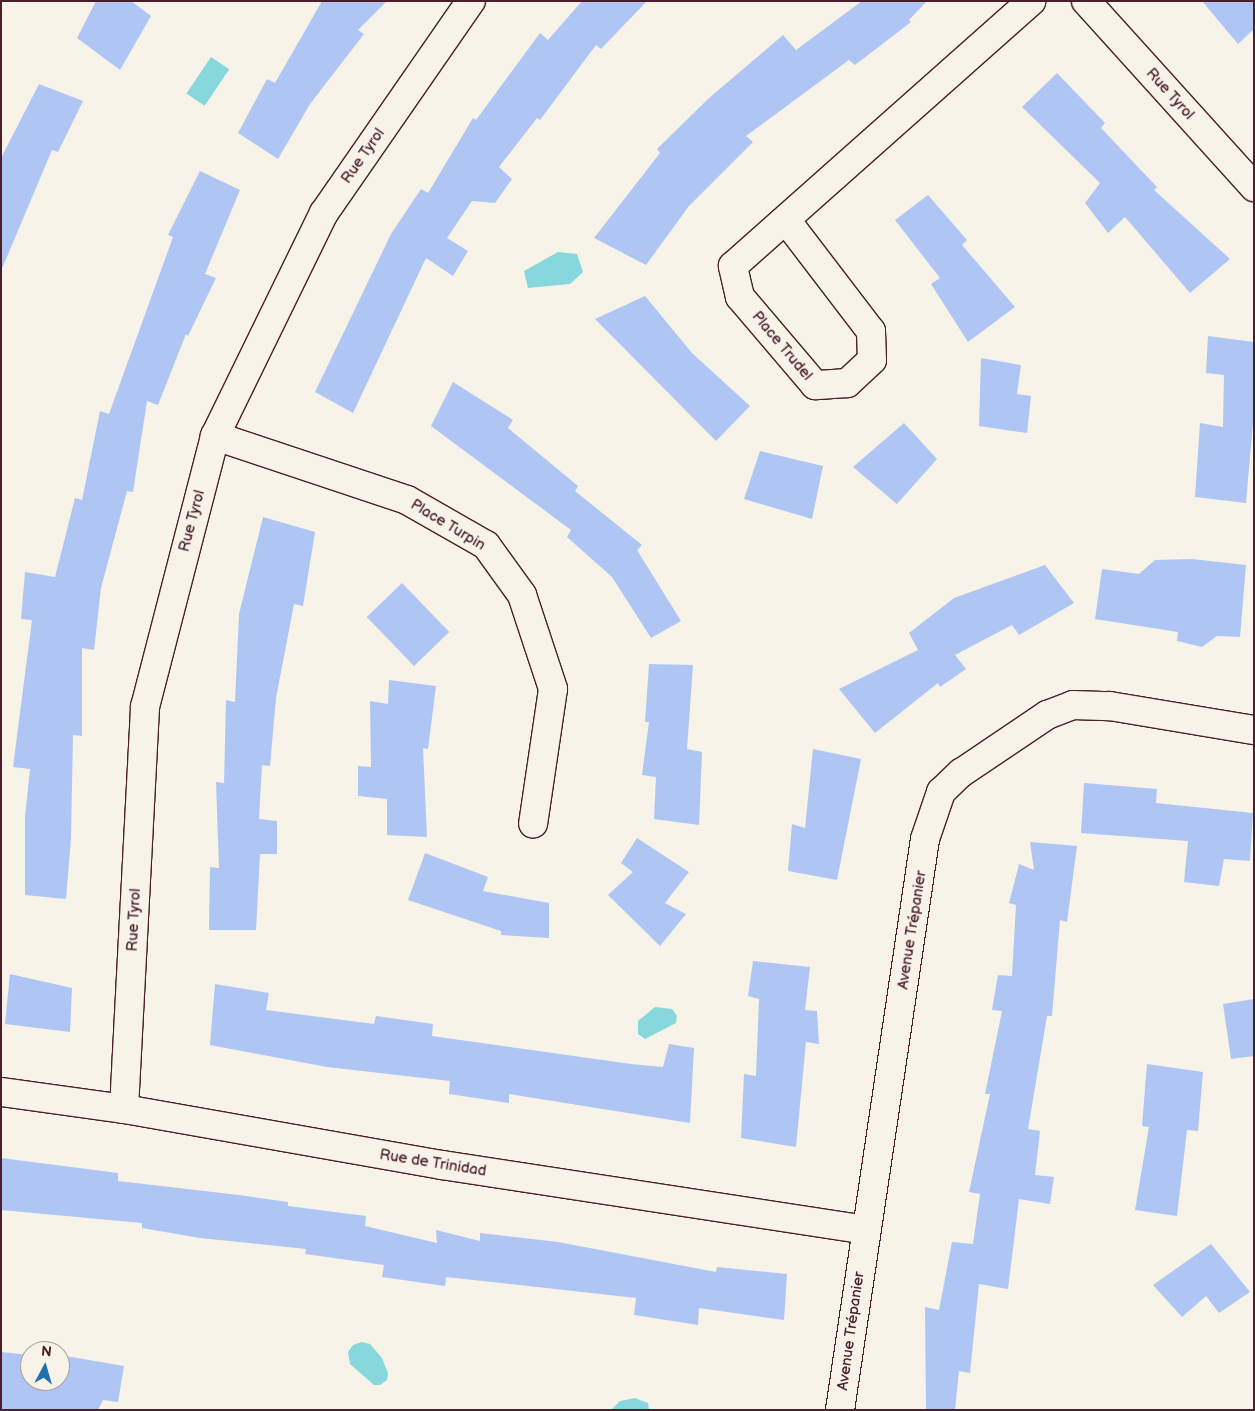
<!DOCTYPE html>
<html>
<head>
<meta charset="utf-8">
<style>
	body { margin:0 }
	#map { position:relative; width:1255px; height:1411px; overflow:hidden; background:#f7f3e8; font-family:"Balsamiq Sans",sans-serif }
	div>[style] { position:absolute }
	.water>* { inset:0; background:#86d8dc; transform-origin:0 0 }
	.building>* { inset:0; background:#afc6f4; transform-origin:0 0 }
	.roads { filter:drop-shadow(1px 0 #4a1f2b) drop-shadow(-1px 0 #4a1f2b) drop-shadow(0 1px #4a1f2b) drop-shadow(0 -1px #4a1f2b) }
	.street>* { height:28px; margin:-14px; padding:0 14px; transform-origin:14px; border-radius:14px; background:#f7f3e8 }
	span { translate:-50% -50%; white-space:nowrap; text-align:center; line-height:1.15; -webkit-text-stroke:5px #f7f3e8; paint-order:stroke }
	.street-label { font-size:15px; color:#4a1f2b }
	.frame { position:absolute; inset:0; border:2px solid #4a1f2b; pointer-events:none }
	.north { position:absolute; left:20px; top:1341px; width:50px; height:50px; box-sizing:border-box; background:#f7f3e8; border:1px solid #b29e9c; border-radius:50%; rotate:6deg; font-size:14px; font-weight:700; line-height:20px; text-align:center; color:#4a1f2b }
	.north::after { content:''; display:block; margin:auto; width:18px; height:22px; background:#1f6fb2; clip-path:polygon(50% 0,100% 100%,50% 72%,0 100%) }
</style>
</head>
<body>
<div id="map">
	<div class="water">
		<div style="left:211px;top:57px;width:22px;height:44px;rotate:34deg"></div>
		<div style="clip-path:polygon(558px 252px,577px 254px,583px 272px,570px 284px,528px 288px,524px 271px)"></div>
		<div style="clip-path:polygon(655px 1007px,672px 1009px,677px 1016px,676px 1023px,645px 1039px,638px 1034px,638px 1021px)"></div>
		<div style="clip-path:polygon(362px 1342px,370px 1344px,382px 1358px,388px 1373px,387px 1380px,380px 1385px,374px 1385px,350px 1364px,348px 1352px,353px 1345px)"></div>
		<div style="clip-path:polygon(635px 1398px,648px 1403px,649px 1410px,611px 1410px,620px 1401px)"></div>
	</div>
	<div class="building">
		<div style="clip-path:polygon(96px 1px,131px 1px,151px 16px,120px 70px,77px 38px)"></div>
		<div style="clip-path:polygon(322px 1px,387px 1px,358px 30px,364px 34px,310px 104px,278px 159px,238px 133px,267px 79px,275px 83px)"></div>
		<div style="clip-path:polygon(582px 1px,647px 1px,601px 49px,596px 45px,540px 120px,537px 118px,499px 167px,512px 179px,495px 203px,472px 201px,447px 238px,468px 251px,453px 276px,426px 258px,353px 413px,315px 392px,391px 234px,421px 189px,428px 193px,473px 118px,476px 120px,540px 33px,548px 40px)"></div>
		<div style="clip-path:polygon(862px 1px,927px 1px,909px 20px,911px 22px,855px 65px,849px 60px,746px 136px,753px 142px,689px 206px,646px 265px,594px 238px,660px 153px,657px 149px,709px 98px,783px 35px,796px 50px)"></div>
		<div style="clip-path:polygon(1202px 1px,1254px 1px,1254px 29px,1238px 44px)"></div>
		<div style="clip-path:polygon(1057px 73px,1105px 123px,1101px 128px,1157px 187px,1154px 190px,1230px 259px,1190px 293px,1125px 217px,1108px 233px,1085px 203px,1100px 183px,1022px 107px)"></div>
		<div style="clip-path:polygon(39px 84px,83px 101px,58px 152px,52px 150px,1px 271px,1px 158px)"></div>
		<div style="clip-path:polygon(200px 171px,240px 190px,205px 274px,216px 278px,188px 336px,186px 334px,158px 405px,147px 401px,133px 492px,127px 491px,101px 588px,94px 650px,82px 648px,82px 736px,73px 735px,71px 838px,66px 899px,25px 895px,25px 817px,30px 769px,13px 767px,32px 620px,21px 619px,25px 572px,55px 577px,75px 498px,82px 500px,100px 411px,109px 414px,173px 237px,168px 235px)"></div>
		<div style="clip-path:polygon(928px 195px,967px 240px,962px 245px,1015px 307px,968px 342px,931px 284px,940px 278px,895px 220px)"></div>
		<div style="clip-path:polygon(645px 296px,692px 353px,750px 406px,716px 441px,595px 319px)"></div>
		<div style="clip-path:polygon(1208px 336px,1254px 342px,1254px 411px,1246px 503px,1195px 497px,1200px 423px,1223px 427px,1224px 375px,1206px 373px)"></div>
		<div style="clip-path:polygon(981px 358px,1021px 365px,1017px 394px,1031px 396px,1027px 433px,979px 426px)"></div>
		<div style="clip-path:polygon(453px 382px,513px 420px,508px 428px,578px 486px,575px 491px,642px 545px,637px 550px,681px 621px,651px 638px,612px 577px,567px 537px,571px 530px,431px 426px)"></div>
		<div style="clip-path:polygon(904px 423px,937px 459px,897px 504px,853px 467px)"></div>
		<div style="clip-path:polygon(760px 451px,823px 466px,812px 519px,744px 499px)"></div>
		<div style="clip-path:polygon(263px 517px,315px 532px,303px 606px,294px 604px,276px 698px,270px 766px,262px 765px,259px 819px,277px 821px,277px 854px,260px 854px,256px 930px,209px 930px,210px 867px,219px 868px,216px 782px,224px 783px,226px 700px,235px 702px,239px 614px)"></div>
		<div style="clip-path:polygon(1192px 559px,1246px 565px,1240px 637px,1217px 636px,1202px 647px,1177px 641px,1178px 632px,1095px 619px,1102px 569px,1139px 574px,1155px 560px)"></div>
		<div style="clip-path:polygon(1045px 565px,1074px 603px,1019px 635px,1012px 625px,955px 655px,966px 669px,940px 687px,938px 683px,875px 733px,839px 689px,918px 650px,909px 633px,954px 598px)"></div>
		<div style="left:402px;top:583px;width:68px;height:49px;rotate:46deg"></div>
		<div style="clip-path:polygon(649px 664px,693px 665px,687px 749px,702px 752px,699px 825px,654px 819px,656px 777px,642px 775px,649px 722px,645px 722px)"></div>
		<div style="clip-path:polygon(389px 680px,436px 686px,428px 749px,423px 748px,427px 837px,387px 835px,387px 799px,358px 796px,358px 766px,371px 767px,370px 701px,388px 704px)"></div>
		<div style="clip-path:polygon(813px 749px,861px 759px,837px 880px,788px 871px,792px 824px,805px 828px)"></div>
		<div style="clip-path:polygon(1084px 783px,1157px 789px,1156px 803px,1253px 813px,1250px 861px,1224px 859px,1219px 886px,1184px 882px,1188px 841px,1081px 833px)"></div>
		<div style="clip-path:polygon(637px 838px,689px 872px,665px 903px,686px 914px,660px 946px,608px 895px,633px 872px,621px 863px)"></div>
		<div style="clip-path:polygon(1030px 842px,1077px 846px,1067px 922px,1060px 920px,1052px 1016px,1047px 1016px,1028px 1129px,1040px 1131px,1035px 1175px,1054px 1177px,1050px 1204px,1019px 1199px,1008px 1289px,979px 1284px,970px 1373px,959px 1371px,955px 1410px,926px 1410px,925px 1307px,939px 1310px,952px 1242px,973px 1244px,980px 1194px,969px 1192px,990px 1094px,985px 1094px,1002px 1011px,992px 1010px,998px 975px,1012px 976px,1016px 905px,1009px 903px,1019px 864px,1034px 870px)"></div>
		<div style="clip-path:polygon(425px 853px,488px 877px,483px 891px,549px 903px,549px 938px,501px 935px,501px 931px,408px 900px)"></div>
		<div style="clip-path:polygon(753px 961px,810px 967px,805px 1010px,817px 1011px,819px 1044px,806px 1042px,796px 1147px,741px 1138px,744px 1074px,756px 1076px,759px 999px,748px 996px)"></div>
		<div style="clip-path:polygon(10px 974px,72px 988px,70px 1032px,5px 1024px)"></div>
		<div style="clip-path:polygon(215px 984px,269px 993px,266px 1010px,374px 1024px,376px 1016px,433px 1024px,432px 1036px,631px 1064px,663px 1067px,669px 1044px,694px 1048px,690px 1123px,509px 1094px,509px 1103px,449px 1094px,450px 1081px,327px 1067px,210px 1045px)"></div>
		<div style="clip-path:polygon(1254px 999px,1254px 1056px,1231px 1059px,1223px 1004px)"></div>
		<div style="clip-path:polygon(1147px 1064px,1203px 1072px,1198px 1131px,1187px 1130px,1177px 1216px,1135px 1210px,1149px 1127px,1142px 1126px)"></div>
		<div style="clip-path:polygon(1px 1158px,118px 1173px,118px 1181px,239px 1195px,288px 1202px,288px 1206px,366px 1216px,365px 1226px,437px 1243px,436px 1230px,480px 1241px,480px 1233px,558px 1242px,716px 1272px,717px 1267px,787px 1274px,784px 1320px,699px 1308px,698px 1325px,634px 1315px,636px 1298px,446px 1277px,445px 1286px,382px 1277px,384px 1265px,305px 1254px,306px 1249px,200px 1238px,142px 1228px,142px 1223px,1px 1210px)"></div>
		<div style="clip-path:polygon(1211px 1244px,1250px 1292px,1219px 1313px,1206px 1296px,1182px 1317px,1153px 1285px)"></div>
		<div style="clip-path:polygon(1px 1352px,30px 1355px,30px 1381px,60px 1381px,60px 1355px,124px 1366px,118px 1402px,103px 1400px,98px 1410px,1px 1410px)"></div>
	</div>
	<div class="roads">
		<div class="street">
			<div style="left:1086px;top:1px;width:251px;rotate:47.9deg"></div>
			<div style="left:786px;top:220px;width:140px;rotate:52.6deg"></div>
			<div style="left:871px;top:331px;width:29px;rotate:88deg"></div>
			<div style="left:872px;top:360px;width:34px;rotate:137deg"></div>
			<div style="left:847px;top:383px;width:32px;rotate:176deg"></div>
			<div style="left:815px;top:385px;width:116px;rotate:-130.4deg"></div>
			<div style="left:740px;top:297px;width:32px;rotate:-103deg"></div>
			<div style="left:733px;top:266px;width:399px;rotate:-41.6deg"></div>
			<div style="left:215px;top:436px;width:202px;rotate:18.4deg"></div>
			<div style="left:407px;top:500px;width:91px;rotate:29.7deg"></div>
			<div style="left:486px;top:545px;width:62px;rotate:54.2deg"></div>
			<div style="left:522px;top:595px;width:99px;rotate:71.7deg"></div>
			<div style="left:553px;top:689px;width:136px;rotate:98.4deg"></div>
			<div style="left:1px;top:1092px;width:124px;rotate:7.9deg"></div>
			<div style="left:124px;top:1109px;width:323px;rotate:10deg"></div>
			<div style="left:442px;top:1165px;width:429px;rotate:8.7deg"></div>
			<div style="left:124px;top:1109px;width:403px;rotate:-87deg"></div>
			<div style="left:145px;top:707px;width:280px;rotate:-75.5deg"></div>
			<div style="left:215px;top:436px;width:248px;rotate:-64deg"></div>
			<div style="left:324px;top:213px;width:258px;rotate:-55.3deg"></div>
			<div style="left:840px;top:1410px;width:577px;rotate:-81.53deg"></div>
			<div style="left:925px;top:839px;width:50px;rotate:-71.2deg"></div>
			<div style="left:941px;top:792px;width:28px;rotate:-44deg"></div>
			<div style="left:961px;top:773px;width:104px;rotate:-34deg"></div>
			<div style="left:1047px;top:715px;width:28px;rotate:-21deg"></div>
			<div style="left:1073px;top:705px;width:37px;rotate:2deg"></div>
			<div style="left:1110px;top:706px;width:146px;rotate:9.5deg"></div>
		</div>
	</div>
	<div class="street-label">
		<span style="left:1170px;top:94px;rotate:48deg">Rue Tyrol</span>
		<span style="left:363px;top:156px;rotate:-55deg">Rue Tyrol</span>
		<span style="left:782px;top:346px;rotate:50deg">Place Trudel</span>
		<span style="left:192px;top:521px;rotate:-75deg">Rue Tyrol</span>
		<span style="left:448px;top:525px;rotate:31deg">Place Turpin</span>
		<span style="left:134px;top:920px;rotate:-87deg">Rue Tyrol</span>
		<span style="left:912px;top:930px;rotate:-81deg">Avenue Trépanier</span>
		<span style="left:433px;top:1163px;rotate:9deg">Rue de Trinidad</span>
		<span style="left:851px;top:1331px;rotate:-82deg">Avenue Trépanier</span>
	</div>
	<div class="frame"></div>
	<div class="north">N</div>
</div>
</body>
</html>
